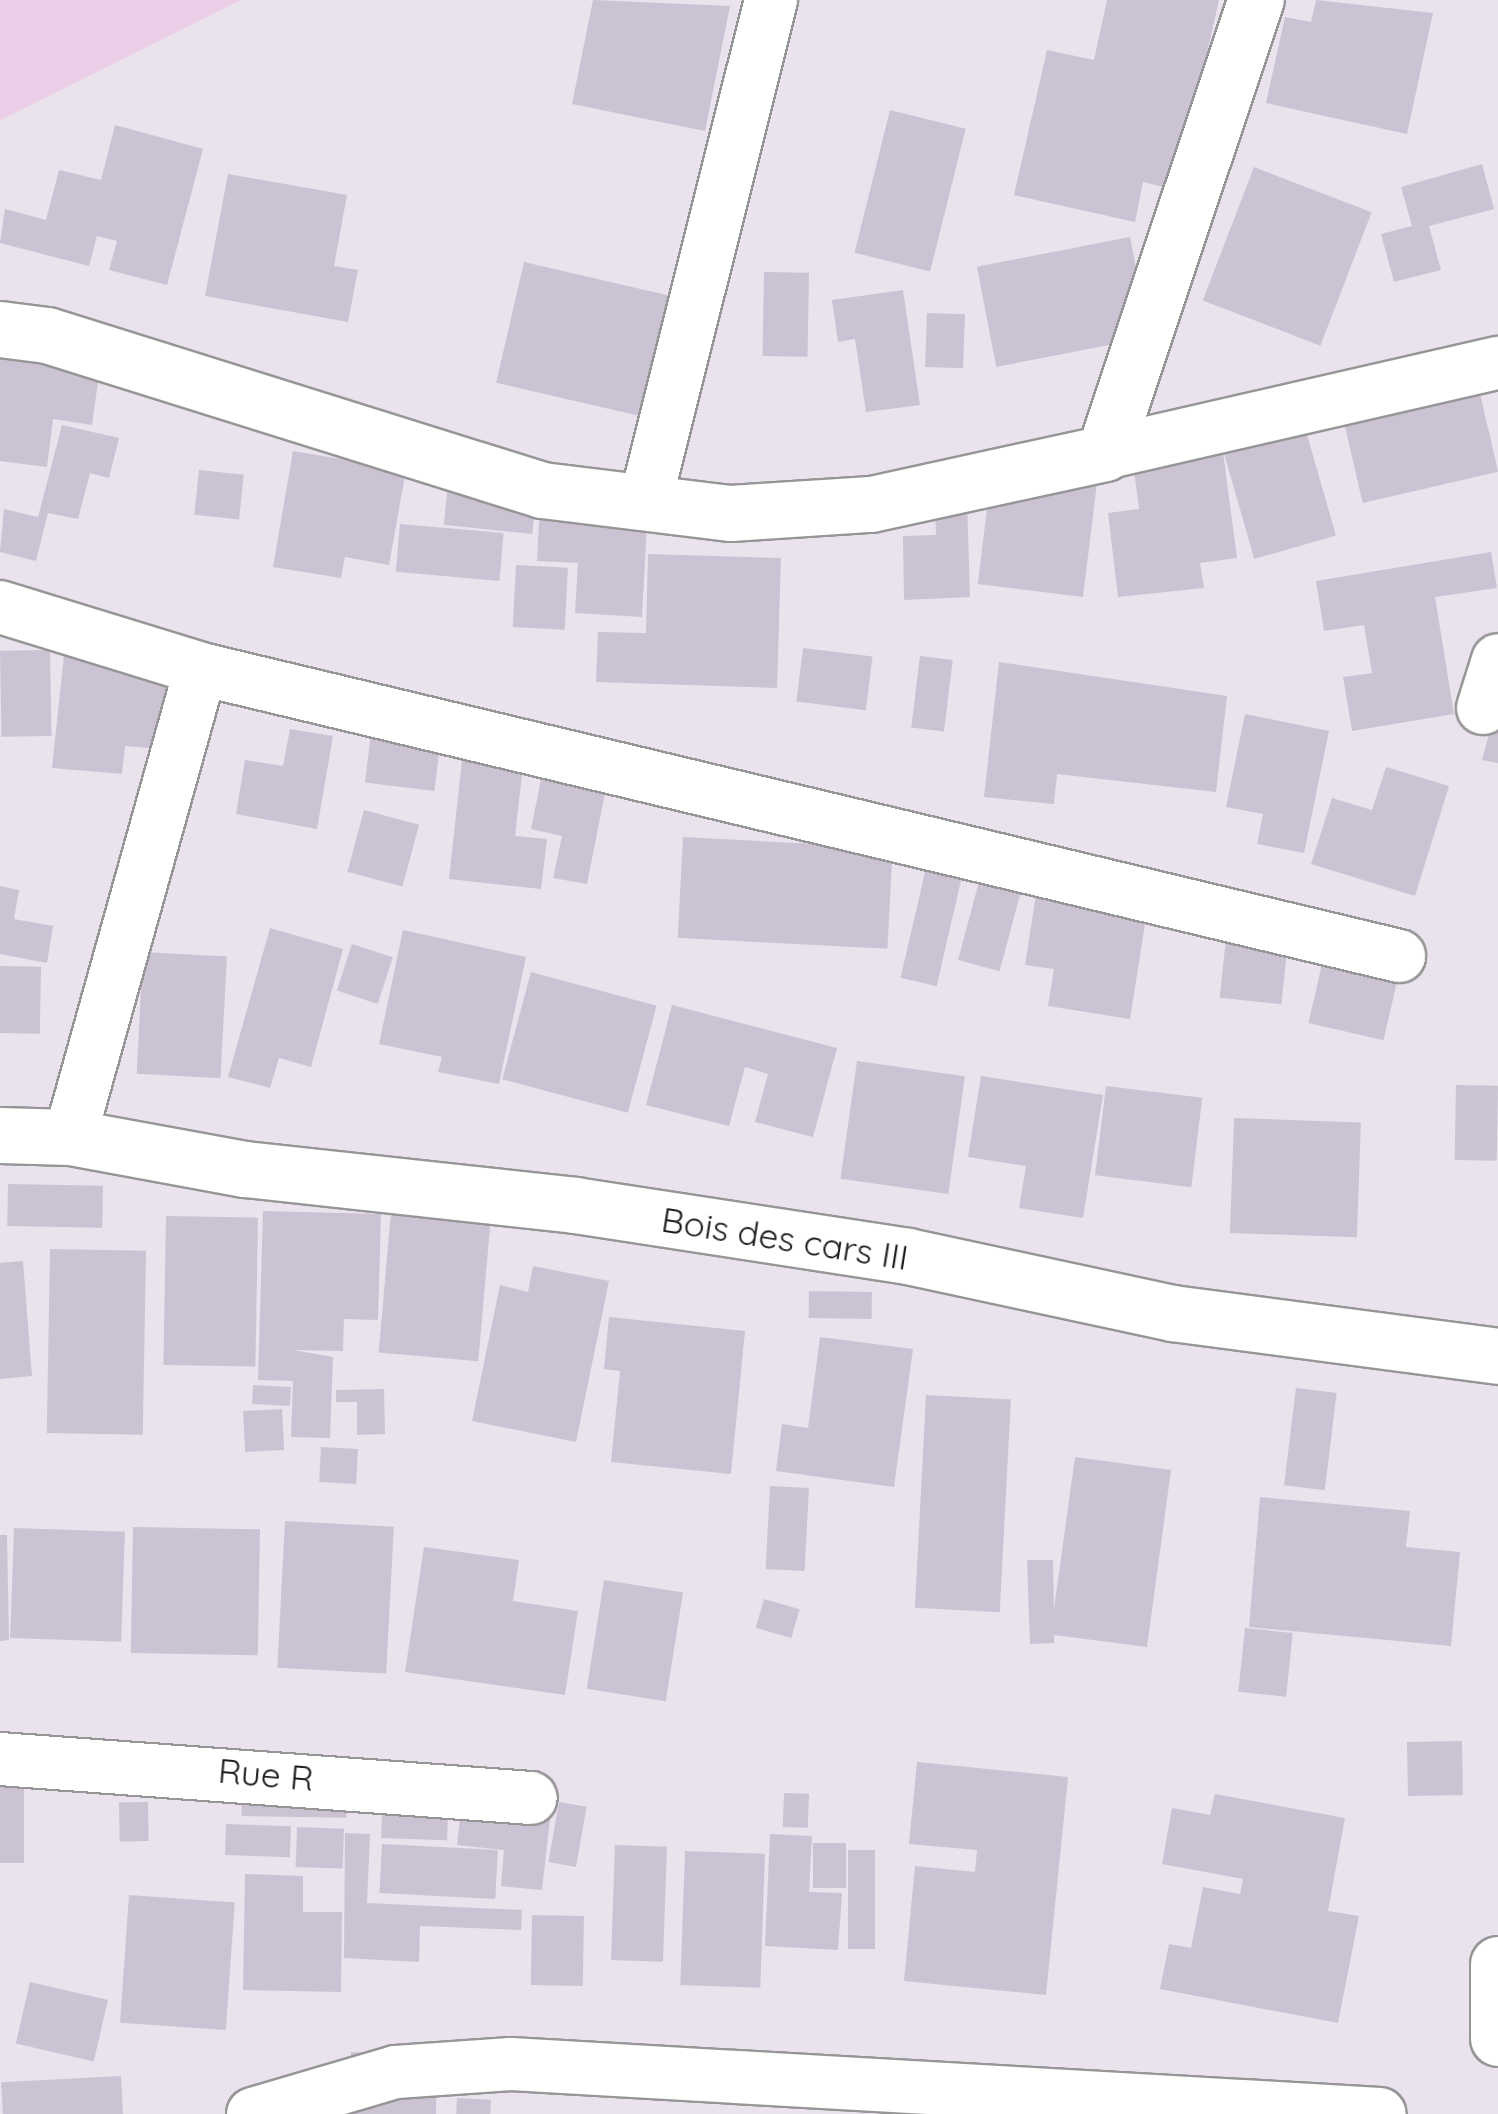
<!DOCTYPE html>
<html>
<head>
<meta charset="utf-8">
<style>
	body { margin:0 }
	#map { position:relative; width:1498px; height:2114px; overflow:hidden; background:#eae2ed; font-family:Quicksand,sans-serif }
	div>[style] { position:absolute }
	.farmland>* { inset:0; background:#eccde7 }
	.building>* { inset:0; background:#cbc3d4; transform-origin:0 0 }
	.roads { filter:drop-shadow(2px 0 #969696) drop-shadow(-2px 0 #969696) drop-shadow(0 2px #969696) drop-shadow(0 -2px #969696) }
	.minor>* { height:52px; margin:-26px; padding:0 26px; transform-origin:26px; border-radius:26px; background:#fff }
	.tertiary>* { height:55px; margin:-27.5px; padding:0 27.5px; transform-origin:27.5px; border-radius:27.5px; background:#fff }
	span { translate:-50% -50%; white-space:nowrap; text-align:center; line-height:1.15; -webkit-text-stroke:8px #fff; paint-order:stroke }
	.street-label { font-size:35px; color:#1c1c1c }
</style>
</head>
<body>
<div id="map">
	<div class="farmland">
		<div style="clip-path:polygon(0 0,241px 0,0 120px)"></div>
	</div>
	<div class="building">
		<div style="clip-path:polygon(593px 0,730px 6px,705px 131px,572px 104px)"></div>
		<div style="clip-path:polygon(1107px 0,1219px 0,1176px 190px,1143px 182px,1135px 222px,1014px 195px,1047px 50px,1094px 60px)"></div>
		<div style="clip-path:polygon(1316px 0,1433px 13px,1407px 134px,1266px 103px,1285px 17px,1311px 22px)"></div>
		<div style="left:890px;top:110px;width:78px;height:147px;rotate:14deg"></div>
		<div style="clip-path:polygon(115px 125px,203px 149px,167px 285px,109px 270px,117px 241px,97px 236px,89px 266px,0 243px,5px 209px,46px 220px,59px 170px,101px 180px)"></div>
		<div style="clip-path:polygon(1482px 164px,1494px 209px,1429px 226px,1441px 270px,1394px 282px,1381px 234px,1412px 226px,1401px 187px)"></div>
		<div style="left:1254px;top:167px;width:126px;height:143px;rotate:21deg"></div>
		<div style="clip-path:polygon(228px 174px,347px 195px,334px 266px,358px 270px,348px 322px,205px 296px)"></div>
		<div style="left:1130px;top:237px;width:102px;height:156px;rotate:79deg"></div>
		<div style="left:524px;top:262px;width:172px;height:124px;rotate:13deg"></div>
		<div style="left:764px;top:272px;width:45px;height:84px;rotate:1deg"></div>
		<div style="clip-path:polygon(903px 290px,920px 405px,866px 412px,855px 339px,838px 342px,832px 300px)"></div>
		<div style="left:927px;top:313px;width:38px;height:54px;rotate:2deg"></div>
		<div style="clip-path:polygon(0 347px,101px 360px,92px 425px,53px 419px,47px 467px,0 461px)"></div>
		<div style="left:1479px;top:389px;width:85px;height:139px;rotate:77deg"></div>
		<div style="left:1304px;top:424px;width:116px;height:85px;rotate:74deg"></div>
		<div style="clip-path:polygon(62px 425px,119px 438px,109px 478px,90px 473px,78px 519px,48px 513px,36px 561px,0 552px,4px 509px,38px 517px)"></div>
		<div style="clip-path:polygon(293px 451px,406px 470px,389px 565px,345px 557px,341px 578px,273px 567px)"></div>
		<div style="clip-path:polygon(1223px 452px,1237px 558px,1200px 563px,1204px 588px,1118px 597px,1108px 513px,1139px 509px,1133px 463px)"></div>
		<div style="left:993px;top:460px;width:106px;height:125px;rotate:7deg"></div>
		<div style="left:199px;top:470px;width:45px;height:45px;rotate:6deg"></div>
		<div style="left:449px;top:475px;width:89px;height:50px;rotate:6deg"></div>
		<div style="clip-path:polygon(967px 499px,970px 597px,904px 600px,903px 536px,936px 535px,935px 501px)"></div>
		<div style="clip-path:polygon(540px 502px,648px 507px,642px 617px,575px 613px,578px 563px,537px 561px)"></div>
		<div style="left:400px;top:524px;width:104px;height:48px;rotate:5deg"></div>
		<div style="clip-path:polygon(1491px 552px,1497px 588px,1435px 597px,1454px 714px,1352px 731px,1343px 677px,1372px 673px,1364px 625px,1324px 631px,1316px 581px)"></div>
		<div style="clip-path:polygon(648px 554px,781px 558px,777px 688px,596px 682px,598px 632px,646px 633px)"></div>
		<div style="left:516px;top:565px;width:52px;height:62px;rotate:3deg"></div>
		<div style="left:803px;top:648px;width:70px;height:54px;rotate:7deg"></div>
		<div style="left:50px;top:650px;width:86px;height:50px;rotate:89deg"></div>
		<div style="clip-path:polygon(64px 655px,171px 667px,163px 749px,125px 746px,122px 774px,52px 768px)"></div>
		<div style="left:920px;top:656px;width:33px;height:72px;rotate:7deg"></div>
		<div style="clip-path:polygon(999px 662px,1227px 696px,1216px 792px,1057px 774px,1054px 804px,984px 797px)"></div>
		<div style="clip-path:polygon(1498px 702px,1498px 763px,1482px 760px)"></div>
		<div style="clip-path:polygon(1245px 714px,1329px 731px,1304px 853px,1257px 844px,1263px 814px,1226px 807px)"></div>
		<div style="left:372px;top:725px;width:70px;height:58px;rotate:7deg"></div>
		<div style="clip-path:polygon(290px 729px,333px 736px,317px 829px,236px 814px,245px 760px,283px 766px)"></div>
		<div style="clip-path:polygon(546px 755px,610px 768px,587px 884px,553px 878px,562px 836px,531px 829px)"></div>
		<div style="clip-path:polygon(462px 760px,523px 766px,515px 836px,547px 839px,541px 889px,449px 879px)"></div>
		<div style="clip-path:polygon(1386px 767px,1449px 786px,1415px 896px,1311px 864px,1332px 798px,1372px 810px)"></div>
		<div style="left:364px;top:810px;width:57px;height:64px;rotate:15deg"></div>
		<div style="left:683px;top:837px;width:210px;height:101px;rotate:3deg"></div>
		<div style="left:928px;top:859px;width:37px;height:122px;rotate:13deg"></div>
		<div style="left:980px;top:878px;width:43px;height:85px;rotate:15deg"></div>
		<div style="clip-path:polygon(0 886px,19px 890px,14px 919px,53px 926px,47px 963px,0 954px)"></div>
		<div style="clip-path:polygon(1037px 888px,1148px 905px,1130px 1019px,1048px 1006px,1054px 969px,1025px 965px)"></div>
		<div style="clip-path:polygon(270px 928px,343px 949px,311px 1067px,279px 1058px,270px 1088px,228px 1077px)"></div>
		<div style="clip-path:polygon(403px 930px,526px 957px,499px 1084px,438px 1072px,442px 1057px,379px 1044px)"></div>
		<div style="left:1226px;top:938px;width:62px;height:60px;rotate:6deg"></div>
		<div style="left:352px;top:944px;width:43px;height:49px;rotate:18deg"></div>
		<div style="left:1326px;top:947px;width:77px;height:78px;rotate:13deg"></div>
		<div style="left:143px;top:952px;width:84px;height:122px;rotate:3deg"></div>
		<div style="left:0;top:966px;width:41px;height:67px;rotate:1deg"></div>
		<div style="left:531px;top:972px;width:130px;height:111px;rotate:15deg"></div>
		<div style="clip-path:polygon(672px 1005px,837px 1048px,813px 1137px,755px 1122px,768px 1074px,745px 1067px,729px 1126px,646px 1105px)"></div>
		<div style="left:857px;top:1061px;width:109px;height:119px;rotate:8deg"></div>
		<div style="clip-path:polygon(981px 1076px,1103px 1095px,1083px 1218px,1019px 1208px,1026px 1166px,968px 1157px)"></div>
		<div style="left:1456px;top:1085px;width:42px;height:75px;rotate:1deg"></div>
		<div style="left:1106px;top:1086px;width:97px;height:90px;rotate:7deg"></div>
		<div style="left:1234px;top:1118px;width:127px;height:115px;rotate:2deg"></div>
		<div style="left:8px;top:1184px;width:95px;height:42px;rotate:1deg"></div>
		<div style="left:392px;top:1200px;width:100px;height:153px;rotate:5deg"></div>
		<div style="clip-path:polygon(263px 1211px,381px 1214px,378px 1320px,344px 1319px,343px 1351px,293px 1350px,333px 1357px,330px 1438px,291px 1437px,293px 1381px,258px 1380px)"></div>
		<div style="left:166px;top:1216px;width:92px;height:149px;rotate:1deg"></div>
		<div style="left:50px;top:1249px;width:96px;height:184px;rotate:1deg"></div>
		<div style="clip-path:polygon(23px 1261px,32px 1376px,0 1379px,0 1263px)"></div>
		<div style="clip-path:polygon(533px 1266px,609px 1281px,576px 1442px,472px 1421px,500px 1285px,528px 1292px)"></div>
		<div style="left:809px;top:1291px;width:63px;height:27px;rotate:1deg"></div>
		<div style="clip-path:polygon(609px 1317px,745px 1331px,731px 1474px,611px 1462px,620px 1371px,604px 1369px)"></div>
		<div style="clip-path:polygon(820px 1337px,913px 1349px,894px 1487px,776px 1471px,782px 1424px,808px 1428px)"></div>
		<div style="left:253px;top:1385px;width:38px;height:19px;rotate:3deg"></div>
		<div style="left:1296px;top:1388px;width:41px;height:98px;rotate:7deg"></div>
		<div style="clip-path:polygon(384px 1389px,385px 1434px,357px 1435px,357px 1402px,336px 1402px,336px 1390px)"></div>
		<div style="left:926px;top:1395px;width:85px;height:213px;rotate:3deg"></div>
		<div style="left:282px;top:1409px;width:41px;height:39px;rotate:87deg"></div>
		<div style="left:321px;top:1447px;width:37px;height:35px;rotate:3deg"></div>
		<div style="clip-path:polygon(1075px 1457px,1171px 1470px,1147px 1647px,1054px 1635px,1054px 1643px,1030px 1644px,1027px 1560px,1053px 1560px,1054px 1609px)"></div>
		<div style="left:770px;top:1486px;width:39px;height:83px;rotate:3deg"></div>
		<div style="clip-path:polygon(1260px 1497px,1410px 1511px,1406px 1547px,1460px 1552px,1451px 1646px,1249px 1627px)"></div>
		<div style="left:285px;top:1521px;width:109px;height:147px;rotate:3deg"></div>
		<div style="left:133px;top:1527px;width:127px;height:126px;rotate:1deg"></div>
		<div style="left:14px;top:1528px;width:111px;height:110px;rotate:2deg"></div>
		<div style="clip-path:polygon(0 1535px,7px 1535px,9px 1640px,0 1641px)"></div>
		<div style="clip-path:polygon(424px 1547px,519px 1560px,513px 1601px,578px 1611px,565px 1695px,405px 1672px)"></div>
		<div style="left:604px;top:1580px;width:80px;height:110px;rotate:9deg"></div>
		<div style="left:764px;top:1599px;width:37px;height:30px;rotate:16deg"></div>
		<div style="left:1245px;top:1628px;width:48px;height:64px;rotate:6deg"></div>
		<div style="left:1462px;top:1741px;width:54px;height:55px;rotate:89deg"></div>
		<div style="left:0;top:1761px;width:24px;height:102px"></div>
		<div style="clip-path:polygon(917px 1762px,1068px 1777px,1046px 1995px,904px 1981px,915px 1866px,975px 1872px,977px 1850px,909px 1844px)"></div>
		<div style="left:383px;top:1785px;width:66px;height:53px;rotate:2deg"></div>
		<div style="left:242px;top:1790px;width:105px;height:26px;rotate:1deg"></div>
		<div style="clip-path:polygon(463px 1791px,552px 1801px,542px 1890px,501px 1886px,504px 1850px,457px 1845px)"></div>
		<div style="left:784px;top:1793px;width:25px;height:34px;rotate:2deg"></div>
		<div style="clip-path:polygon(1215px 1794px,1345px 1818px,1328px 1911px,1359px 1916px,1338px 2023px,1160px 1989px,1169px 1944px,1191px 1948px,1203px 1887px,1240px 1894px,1243px 1879px,1162px 1864px,1172px 1808px,1210px 1815px)"></div>
		<div style="left:148px;top:1802px;width:39px;height:29px;rotate:89deg"></div>
		<div style="left:559px;top:1802px;width:28px;height:61px;rotate:10deg"></div>
		<div style="left:226px;top:1824px;width:65px;height:31px;rotate:2deg"></div>
		<div style="left:297px;top:1827px;width:47px;height:40px;rotate:2deg"></div>
		<div style="clip-path:polygon(345px 1833px,370px 1834px,367px 1903px,522px 1910px,521px 1930px,420px 1926px,419px 1962px,344px 1958px)"></div>
		<div style="clip-path:polygon(770px 1834px,812px 1836px,809px 1892px,842px 1893px,838px 1950px,765px 1946px)"></div>
		<div style="left:813px;top:1843px;width:33px;height:45px"></div>
		<div style="left:382px;top:1844px;width:116px;height:49px;rotate:3deg"></div>
		<div style="left:615px;top:1845px;width:52px;height:115px;rotate:2deg"></div>
		<div style="left:848px;top:1850px;width:27px;height:99px"></div>
		<div style="left:685px;top:1851px;width:80px;height:134px;rotate:2deg"></div>
		<div style="clip-path:polygon(245px 1874px,303px 1876px,303px 1912px,342px 1912px,341px 1992px,243px 1990px)"></div>
		<div style="left:129px;top:1895px;width:106px;height:128px;rotate:4deg"></div>
		<div style="left:532px;top:1915px;width:52px;height:70px;rotate:1deg"></div>
		<div style="left:30px;top:1982px;width:80px;height:63px;rotate:13deg"></div>
		<div style="left:351px;top:2052px;width:86px;height:62px;rotate:1deg"></div>
		<div style="left:121px;top:2076px;width:38px;height:120px;rotate:87deg"></div>
		<div style="left:457px;top:2098px;width:34px;height:16px;rotate:3deg"></div>
	</div>
	<div class="roads">
		<div class="minor">
			<div style="left:1104px;top:453px;width:404px;rotate:-12.9deg"></div>
			<div style="left:645px;top:503px;width:519px;rotate:-75.94deg"></div>
			<div style="left:0;top:607px;width:210px;rotate:17.1deg"></div>
			<div style="left:201px;top:669px;width:1232px;rotate:13.47deg"></div>
			<div style="left:1483px;top:708px;width:50px;rotate:-72.6deg"></div>
			<div style="left:70px;top:1137px;width:486px;rotate:-74.4deg"></div>
			<div style="left:0;top:1759px;width:532px;rotate:4.2deg"></div>
			<div style="left:253px;top:2114px;width:149px;rotate:-16.4deg"></div>
			<div style="left:396px;top:2072px;width:115px;rotate:-4deg"></div>
			<div style="left:511px;top:2064px;width:870px;rotate:3.29deg"></div>
		</div>
		<div class="tertiary">
			<div style="left:0;top:329px;width:47px;rotate:7.3deg"></div>
			<div style="left:47px;top:335px;width:519px;rotate:17.39deg"></div>
			<div style="left:542px;top:490px;width:189px;rotate:7deg"></div>
			<div style="left:730px;top:513px;width:141px;rotate:-3.7deg"></div>
			<div style="left:871px;top:504px;width:239px;rotate:-12.3deg"></div>
			<div style="left:1104px;top:453px;width:478px;rotate:-71.5deg"></div>
			<div style="left:0;top:1135px;width:70px;rotate:1.6deg"></div>
			<div style="left:70px;top:1137px;width:178px;rotate:10.4deg"></div>
			<div style="left:245px;top:1169px;width:332px;rotate:6.2deg"></div>
			<div style="left:575px;top:1205px;width:336px;rotate:8.7deg"></div>
			<div style="left:907px;top:1256px;width:272px;rotate:12.1deg"></div>
			<div style="left:1173px;top:1313px;width:328px;rotate:7.5deg"></div>
			<div style="left:1498px;top:1964px;width:74px;rotate:90deg"></div>
		</div>
	</div>
	<div class="street-label">
		<span style="left:785px;top:1238px;rotate:9deg">Bois des cars III</span>
		<span style="left:266px;top:1774px;rotate:5deg">Rue R</span>
	</div>
</div>
</body>
</html>
